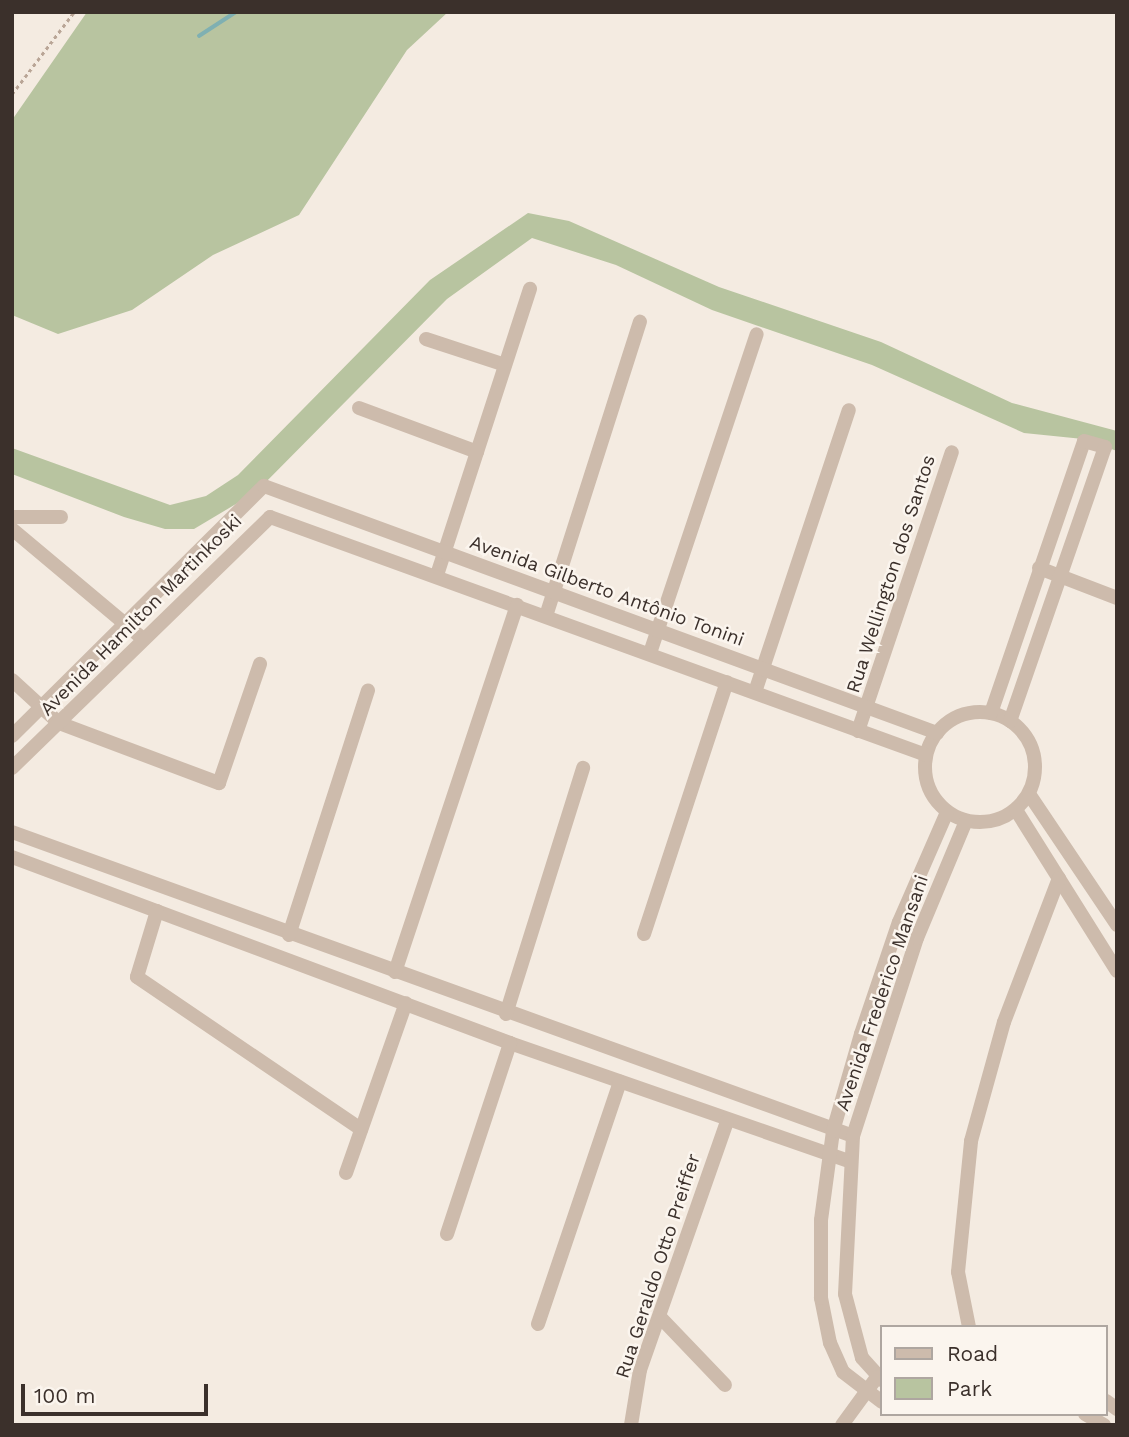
<!DOCTYPE html>
<html>
<head>
<meta charset="utf-8">
<style>
	body { margin:0 }
	#map { position:relative; width:1129px; height:1437px; overflow:hidden; background:#f4ebe1; font-family:"Work Sans",sans-serif }
	div>[style] { position:absolute }
	.green>* { inset:0; background:#b8c4a0 }
	.stream>* { height:3.5px; margin:-1.75px; padding:0 1.75px; transform-origin:1.75px; border-radius:1.75px; background:#7fb0b2 }
	.path>* { height:2.5px; margin-top:-1.25px; transform-origin:0; background:repeating-linear-gradient(90deg,#b9a596 0 3.5px,transparent 0 7px) }
	.minor>* { height:14px; margin:-7px; padding:0 7px; transform-origin:7px; border-radius:7px; background:#cdbbac }
	.minor>.ring { margin:-7px; padding:0; box-sizing:content-box; background:none; border:14px solid #cdbbac; border-radius:50% }
	span { translate:-50% -50%; white-space:nowrap; text-align:center; line-height:1.15; -webkit-text-stroke:5px #fbf5ee; paint-order:stroke }
	.street-label { font-size:19px; color:#3b302b }
	.frame { position:absolute; inset:0; border:14px solid #3b302b; pointer-events:none }
	.legend { position:absolute; left:880px; top:1325px; width:228px; height:91px; box-sizing:border-box; background:#fbf5ee; border:2px solid #aea6a0; margin:0; padding:9px 12px; list-style:none; font-size:21px; color:#3b302b }
	.legend li { display:flex; align-items:center; gap:14px; height:35px }
	.legend b { width:35px; border:2px solid #aea6a0 }
	.scale { position:absolute; left:21px; top:1384px; width:187px; height:32px; box-sizing:border-box; border:4px solid #3b302b; border-top:0; padding-left:9px; font-size:21px; line-height:24px; white-space:nowrap; color:#3b302b; -webkit-text-stroke:5px #fbf5ee; paint-order:stroke }
</style>
</head>
<body>
<div id="map">
	<div class="green">
		<div style="clip-path:polygon(87px 12px,448px 12px,407px 50px,299px 215px,213px 255px,132px 310px,58px 334px,12px 315px,12px 120px)"></div>
		<div style="clip-path:polygon(528px 213px,569px 221px,719px 287px,881px 342px,1012px 403px,1117px 431px,1117px 451px,1083px 439px,1024px 433px,872px 365px,712px 310px,616px 265px,532px 238px,447px 299px,256px 492px,194px 529px,165px 529px,124px 517px,12px 474px,12px 448px,170px 505px,206px 496px,238px 475px,430px 280px)"></div>
	</div>
	<div class="stream">
		<div style="left:199px;top:36px;width:44px;rotate:-33deg"></div>
	</div>
	<div class="path">
		<div style="left:12px;top:94px;width:103px;rotate:-52.9deg"></div>
	</div>
	<div class="minor">
		<div style="left:426px;top:339px;width:83px;rotate:18.2deg"></div>
		<div style="left:359px;top:408px;width:126px;rotate:20.4deg"></div>
		<div style="left:12px;top:517px;width:49px"></div>
		<div style="left:12px;top:529px;width:171px;rotate:40deg"></div>
		<div style="left:1039px;top:568px;width:84px;rotate:21deg"></div>
		<div style="left:437px;top:575px;width:301px;rotate:-72deg"></div>
		<div style="left:546px;top:616px;width:309px;rotate:-72.3deg"></div>
		<div style="left:650px;top:653px;width:336px;rotate:-71.5deg"></div>
		<div style="left:12px;top:680px;width:64px;rotate:42.5deg"></div>
		<div style="left:59px;top:723px;width:171px;rotate:20.6deg"></div>
		<div style="left:219px;top:783px;width:126px;rotate:-71deg"></div>
		<div style="left:755px;top:692px;width:297px;rotate:-71.6deg"></div>
		<div class="ring" style="left:925px;top:712px;width:96px;height:96px"></div>
		<div style="left:991px;top:713px;width:287px;rotate:-71.1deg"></div>
		<div style="left:1084px;top:441px;width:22px;rotate:16deg"></div>
		<div style="left:1105px;top:447px;width:290px;rotate:109.1deg"></div>
		<div style="left:858px;top:731px;width:294px;rotate:-71.4deg"></div>
		<div style="left:12px;top:736px;width:355px;rotate:-44.8deg"></div>
		<div style="left:264px;top:486px;width:717px;rotate:20.15deg"></div>
		<div style="left:12px;top:768px;width:360px;rotate:-44.2deg"></div>
		<div style="left:270px;top:517px;width:698px;rotate:19.94deg"></div>
		<div style="left:1029px;top:794px;width:158px;rotate:56.1deg"></div>
		<div style="left:1016px;top:810px;width:190px;rotate:57.9deg"></div>
		<div style="left:12px;top:832px;width:894px;rotate:19.87deg"></div>
		<div style="left:12px;top:857px;width:532px;rotate:20.48deg"></div>
		<div style="left:510px;top:1043px;width:359px;rotate:19.2deg"></div>
		<div style="left:157px;top:911px;width:69px;rotate:106.9deg"></div>
		<div style="left:137px;top:977px;width:271px;rotate:34.2deg"></div>
		<div style="left:644px;top:934px;width:265px;rotate:-71.8deg"></div>
		<div style="left:289px;top:935px;width:257px;rotate:-72.1deg"></div>
		<div style="left:395px;top:972px;width:387px;rotate:-71.6deg"></div>
		<div style="left:506px;top:1014px;width:258px;rotate:-72.6deg"></div>
		<div style="left:346px;top:1173px;width:180px;rotate:-70.6deg"></div>
		<div style="left:447px;top:1234px;width:201px;rotate:-71.7deg"></div>
		<div style="left:660px;top:1317px;width:94px;rotate:46.3deg"></div>
		<div style="left:538px;top:1324px;width:256px;rotate:-71.3deg"></div>
		<div style="left:969px;top:1327px;width:56px;rotate:-101.3deg"></div>
		<div style="left:958px;top:1272px;width:132px;rotate:-84.3deg"></div>
		<div style="left:971px;top:1141px;width:123px;rotate:-74.5deg"></div>
		<div style="left:1004px;top:1022px;width:154px;rotate:-69.1deg"></div>
		<div style="left:882px;top:1380px;width:30px;rotate:-132deg"></div>
		<div style="left:862px;top:1358px;width:66px;rotate:-104.9deg"></div>
		<div style="left:845px;top:1294px;width:158px;rotate:-87.1deg"></div>
		<div style="left:853px;top:1136px;width:208px;rotate:-72.1deg"></div>
		<div style="left:917px;top:938px;width:127px;rotate:-67.3deg"></div>
		<div style="left:1106px;top:1401px;width:14px;rotate:36deg"></div>
		<div style="left:882px;top:1402px;width:49px;rotate:-142.4deg"></div>
		<div style="left:843px;top:1372px;width:32px;rotate:-114deg"></div>
		<div style="left:830px;top:1343px;width:46px;rotate:-101.3deg"></div>
		<div style="left:821px;top:1298px;width:78px;rotate:-90deg"></div>
		<div style="left:821px;top:1220px;width:90px;rotate:-82.3deg"></div>
		<div style="left:833px;top:1131px;width:101px;rotate:-73.9deg"></div>
		<div style="left:861px;top:1034px;width:118px;rotate:-71.3deg"></div>
		<div style="left:899px;top:922px;width:120px;rotate:-66.4deg"></div>
		<div style="left:1085px;top:1414px;width:22px;rotate:30deg"></div>
		<div style="left:631px;top:1425px;width:56px;rotate:-80.7deg"></div>
		<div style="left:640px;top:1370px;width:264px;rotate:-70.7deg"></div>
		<div style="left:842px;top:1425px;width:59px;rotate:-53.9deg"></div>
	</div>
	<div class="street-label">
		<span style="left:891px;top:574px;rotate:-72deg">Rua Wellington dos Santos</span>
		<span style="left:607px;top:591px;rotate:20deg">Avenida Gilberto Antônio Tonini</span>
		<span style="left:141px;top:615px;rotate:-45deg">Avenida Hamilton Martinkoski</span>
		<span style="left:882px;top:993px;rotate:-71deg">Avenida Frederico Mansani</span>
		<span style="left:658px;top:1266px;rotate:-72deg">Rua Geraldo Otto Preiffer</span>
	</div>
	<div class="frame"></div>
	<ul class="legend">
	<li><b style="height:9px;background:#cdbbac"></b>Road</li>
	<li><b style="height:19px;background:#b8c4a0"></b>Park</li>
	</ul>
	<div class="scale">100 m</div>
</div>
</body>
</html>
